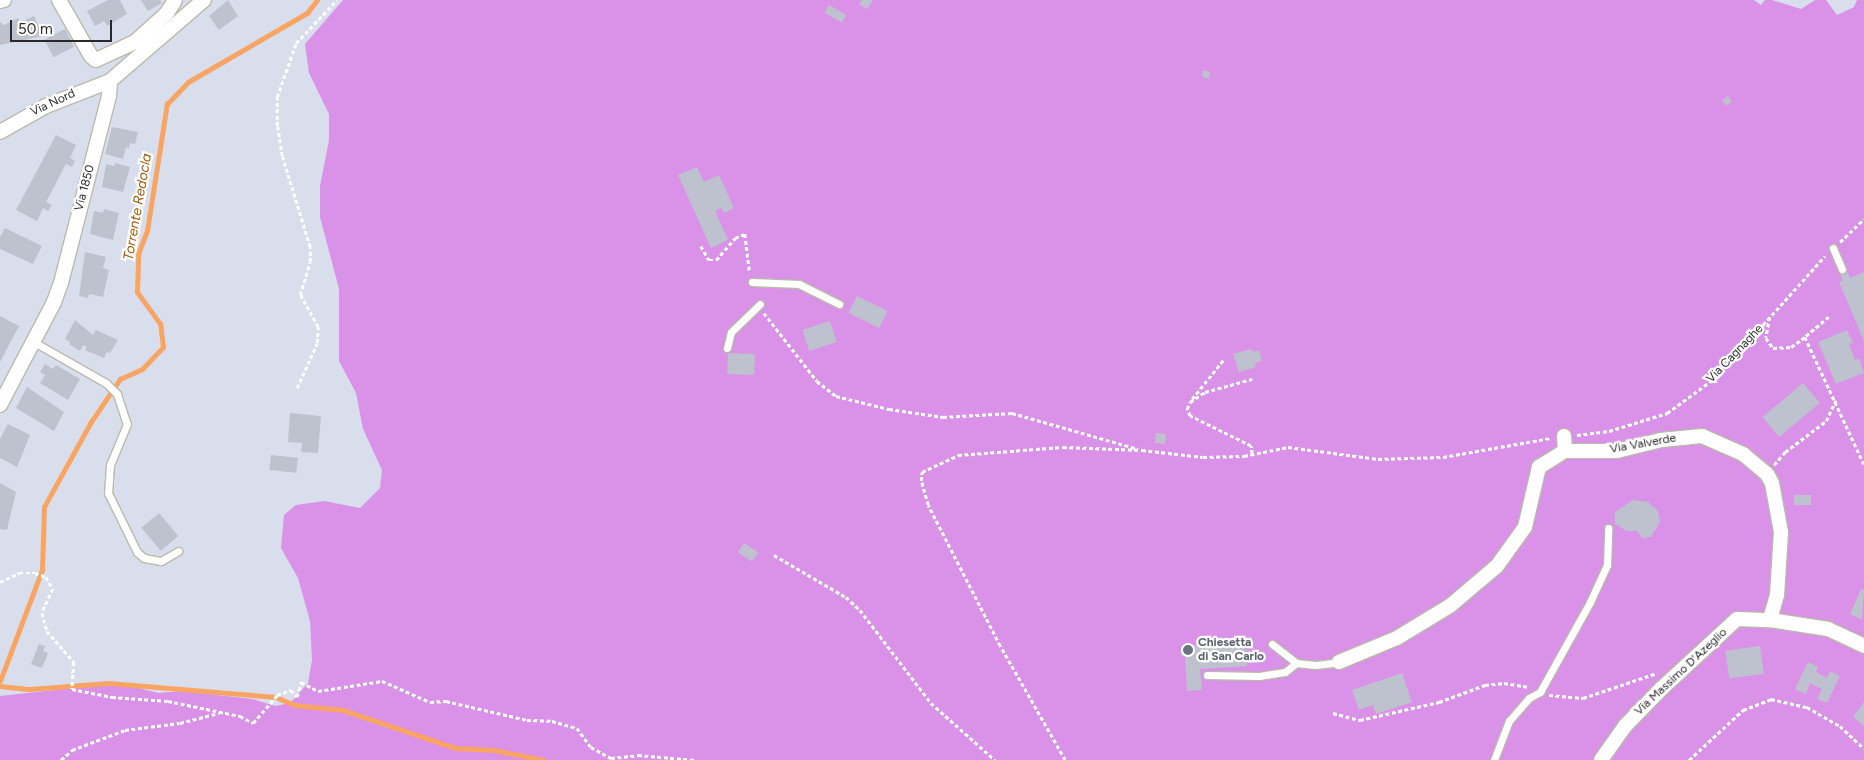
<!DOCTYPE html>
<html>
<head>
<meta charset="utf-8">
<style>
	body { margin:0 }
	#map { position:relative; width:1864px; height:760px; overflow:hidden; background:#d9deed; font-family:Figtree,sans-serif }
	div>[style] { position:absolute }
	.green>* { inset:0; background:#da91e8 }
	.stream>* { height:4.5px; margin:-2.25px; padding:0 2.25px; transform-origin:2.25px; border-radius:2.25px; background:#f8a563 }
	.building>* { inset:0; background:#bec2ce; transform-origin:0 0 }
	.path>* { height:2.5px; margin-top:-1.25px; transform-origin:0; background:repeating-linear-gradient(90deg,#fff 0 4px,transparent 0 6.5px) }
	.roads { filter:drop-shadow(1px 0 #babaaa) drop-shadow(-1px 0 #babaaa) drop-shadow(0 1px #babaaa) drop-shadow(0 -1px #babaaa) }
	.service>* { height:7px; margin:-3.5px; padding:0 3.5px; transform-origin:3.5px; border-radius:3.5px; background:#fff }
	.minor>* { height:14px; margin:-7px; padding:0 7px; transform-origin:7px; border-radius:7px; background:#fff }
	.dots>* { width:14px; height:14px; translate:-50% -50%; box-sizing:border-box; border:2px solid #fff; border-radius:50% }
	span { translate:-50% -50%; white-space:nowrap; text-align:center; line-height:1.15; -webkit-text-stroke:4.5px #fff; paint-order:stroke }
	.street-label { font-size:12px; color:#292929 }
	.worship-label { font-size:12px; color:#5b616d; font-weight:700 }
	.left { translate:0 -50%; text-align:left }
	.water-label { font-size:14px; color:#a35703; font-style:italic }
	.scale { position:absolute; left:10px; top:20px; width:102px; height:22px; box-sizing:border-box; border:2px solid #292929; border-top:0; padding-left:6px; font-size:15px; line-height:18px; white-space:nowrap; color:#292929; -webkit-text-stroke:4px #fff; paint-order:stroke }
</style>
</head>
<body>
<div id="map">
	<div class="green">
		<div style="clip-path:polygon(343px 0,1754px 0,1761px 5px,1765px 0,1772px 0,1801px 9px,1815px 0,1826px 0,1837px 15px,1854px 7px,1857px 0,1864px 0,1864px 760px,0 760px,0 696px,55px 690px,76px 684px,115px 682px,158px 693px,182px 691px,252px 699px,275px 706px,290px 703px,308px 683px,312px 660px,310px 621px,298px 578px,281px 548px,284px 515px,296px 505px,324px 501px,360px 508px,380px 488px,382px 470px,363px 429px,356px 393px,339px 361px,339px 289px,320px 217px,320px 186px,329px 140px,329px 114px,309px 73px,305px 44px)"></div>
	</div>
	<div class="stream">
		<div style="left:0;top:681px;width:119px;rotate:-69.3deg"></div>
		<div style="left:42px;top:570px;width:63px;rotate:-88.2deg"></div>
		<div style="left:44px;top:507px;width:97px;rotate:-61.1deg"></div>
		<div style="left:91px;top:422px;width:52px;rotate:-56deg"></div>
		<div style="left:120px;top:379px;width:24px;rotate:-24deg"></div>
		<div style="left:142px;top:369px;width:30px;rotate:-46deg"></div>
		<div style="left:163px;top:347px;width:23px;rotate:-97deg"></div>
		<div style="left:160px;top:324px;width:39px;rotate:-126deg"></div>
		<div style="left:137px;top:292px;width:38px;rotate:-88deg"></div>
		<div style="left:138px;top:254px;width:25px;rotate:-69deg"></div>
		<div style="left:147px;top:231px;width:129px;rotate:-81.1deg"></div>
		<div style="left:167px;top:104px;width:30px;rotate:-46deg"></div>
		<div style="left:188px;top:82px;width:138px;rotate:-30.1deg"></div>
		<div style="left:307px;top:13px;width:16px;rotate:-52deg"></div>
		<div style="left:0;top:686px;width:30px;rotate:6deg"></div>
		<div style="left:30px;top:689px;width:79px;rotate:-4.3deg"></div>
		<div style="left:109px;top:683px;width:168px;rotate:4.8deg"></div>
		<div style="left:276px;top:697px;width:21px;rotate:23deg"></div>
		<div style="left:295px;top:705px;width:48px;rotate:5.9deg"></div>
		<div style="left:343px;top:710px;width:118px;rotate:18.7deg"></div>
		<div style="left:455px;top:748px;width:39px;rotate:3deg"></div>
		<div style="left:494px;top:750px;width:51px;rotate:11.3deg"></div>
	</div>
	<div class="building">
		<div style="clip-path:polygon(108px 0,120px 0,127px 14px,107px 26px,104px 21px,95px 26px,87px 11px)"></div>
		<div style="clip-path:polygon(141px 0,160px 0,162px 3px,148px 11px)"></div>
		<div style="clip-path:polygon(228px 0,238px 16px,219px 30px,209px 16px)"></div>
		<div style="clip-path:polygon(862px 0,873px 0,867px 9px,859px 4px)"></div>
		<div style="left:829px;top:5px;width:20px;height:9px;rotate:30deg"></div>
		<div style="clip-path:polygon(34px 16px,43px 36px,0 45px,0 22px,4px 25px,18px 18px,20px 23px)"></div>
		<div style="left:65px;top:29px;width:20px;height:23px;rotate:63deg"></div>
		<div style="clip-path:polygon(1203px 70px,1210px 72px,1209px 79px,1202px 77px)"></div>
		<div style="left:1728px;top:96px;width:7px;height:7px;rotate:56deg"></div>
		<div style="clip-path:polygon(112px 127px,138px 132px,135px 144px,130px 143px,129px 148px,126px 147px,123px 159px,105px 154px)"></div>
		<div style="clip-path:polygon(56px 135px,76px 145px,70px 158px,75px 161px,72px 167px,66px 164px,46px 202px,52px 205px,48px 211px,43px 208px,37px 221px,16px 210px)"></div>
		<div style="clip-path:polygon(115px 163px,130px 167px,123px 192px,102px 187px,106px 164px,115px 166px)"></div>
		<div style="clip-path:polygon(697px 167px,704px 182px,719px 175px,734px 208px,724px 213px,721px 208px,715px 211px,728px 240px,711px 248px,678px 175px)"></div>
		<div style="clip-path:polygon(104px 209px,119px 213px,113px 240px,90px 234px,94px 211px,103px 213px)"></div>
		<div style="clip-path:polygon(5px 228px,42px 246px,33px 264px,0 249px,0 237px)"></div>
		<div style="clip-path:polygon(85px 252px,106px 257px,103px 268px,109px 270px,103px 297px,89px 294px,88px 298px,79px 296px)"></div>
		<div style="clip-path:polygon(1846px 268px,1850px 278px,1864px 272px,1864px 341px,1839px 282px,1843px 281px,1839px 271px)"></div>
		<div style="left:857px;top:296px;width:34px;height:19px;rotate:26deg"></div>
		<div style="clip-path:polygon(0 316px,19px 326px,0 362px)"></div>
		<div style="clip-path:polygon(75px 320px,93px 335px,96px 330px,118px 340px,110px 353px,107px 352px,104px 358px,85px 350px,87px 347px,83px 345px,80px 351px,69px 344px,70px 342px,65px 339px)"></div>
		<div style="left:830px;top:321px;width:22px;height:29px;rotate:72deg"></div>
		<div style="clip-path:polygon(1847px 330px,1853px 343px,1849px 344px,1855px 360px,1859px 358px,1864px 373px,1836px 384px,1818px 342px)"></div>
		<div style="clip-path:polygon(1251px 349px,1252px 352px,1259px 350px,1262px 361px,1255px 363px,1256px 367px,1239px 372px,1233px 354px)"></div>
		<div style="left:728px;top:353px;width:27px;height:21px;rotate:2deg"></div>
		<div style="clip-path:polygon(45px 364px,53px 369px,56px 365px,80px 379px,68px 400px,40px 383px,45px 375px,40px 372px)"></div>
		<div style="left:1803px;top:383px;width:26px;height:53px;rotate:50deg"></div>
		<div style="clip-path:polygon(27px 387px,64px 412px,54px 431px,16px 408px)"></div>
		<div style="clip-path:polygon(290px 413px,321px 416px,318px 453px,301px 452px,302px 443px,288px 442px)"></div>
		<div style="clip-path:polygon(8px 424px,30px 435px,17px 467px,0 458px,0 439px)"></div>
		<div style="left:1156px;top:433px;width:10px;height:10px;rotate:6deg"></div>
		<div style="left:271px;top:455px;width:27px;height:15px;rotate:6deg"></div>
		<div style="clip-path:polygon(0 483px,16px 492px,7px 530px,0 529px)"></div>
		<div style="left:1811px;top:495px;width:10px;height:17px;rotate:90deg"></div>
		<div style="clip-path:polygon(1633px 500px,1648px 502px,1658px 511px,1660px 522px,1651px 537px,1642px 538px,1637px 531px,1627px 531px,1615px 524px,1615px 512px)"></div>
		<div style="left:159px;top:513px;width:30px;height:23px;rotate:50deg"></div>
		<div style="left:744px;top:543px;width:17px;height:11px;rotate:33deg"></div>
		<div style="clip-path:polygon(1861px 589px,1864px 590px,1862px 620px,1850px 614px)"></div>
		<div style="clip-path:polygon(1245px 642px,1247px 666px,1200px 669px,1202px 690px,1187px 691px,1185px 656px,1181px 656px,1181px 646px)"></div>
		<div style="clip-path:polygon(39px 644px,45px 646px,43px 651px,48px 653px,42px 668px,31px 664px)"></div>
		<div style="left:1760px;top:646px;width:28px;height:35px;rotate:82deg"></div>
		<div style="clip-path:polygon(1808px 662px,1818px 667px,1816px 672px,1827px 678px,1830px 671px,1840px 676px,1827px 703px,1817px 699px,1822px 689px,1810px 683px,1806px 694px,1795px 689px)"></div>
		<div style="clip-path:polygon(1402px 673px,1412px 702px,1376px 714px,1373px 705px,1359px 710px,1352px 690px)"></div>
		<div style="clip-path:polygon(1864px 702px,1864px 726px,1853px 717px)"></div>
	</div>
	<div class="path">
		<div style="left:1840px;top:242px;width:33px;rotate:-44deg"></div>
		<div style="left:701px;top:246px;width:16px;rotate:60deg"></div>
		<div style="left:709px;top:260px;width:7px"></div>
		<div style="left:716px;top:260px;width:29px;rotate:-49deg"></div>
		<div style="left:735px;top:238px;width:11px;rotate:-22deg"></div>
		<div style="left:745px;top:234px;width:39px;rotate:83deg"></div>
		<div style="left:764px;top:313px;width:86px;rotate:52.1deg"></div>
		<div style="left:817px;top:381px;width:24px;rotate:38deg"></div>
		<div style="left:836px;top:396px;width:55px;rotate:13.8deg"></div>
		<div style="left:889px;top:409px;width:55px;rotate:8.4deg"></div>
		<div style="left:943px;top:417px;width:69px;rotate:-3.3deg"></div>
		<div style="left:1012px;top:413px;width:131px;rotate:15.9deg"></div>
		<div style="left:1770px;top:317px;width:21px;rotate:101deg"></div>
		<div style="left:1766px;top:338px;width:12px;rotate:55deg"></div>
		<div style="left:1773px;top:348px;width:18px;rotate:-3deg"></div>
		<div style="left:1791px;top:347px;width:17px;rotate:-36deg"></div>
		<div style="left:1829px;top:317px;width:31px;rotate:140deg"></div>
		<div style="left:1805px;top:337px;width:140px;rotate:65.1deg"></div>
		<div style="left:297px;top:388px;width:49px;rotate:-66deg"></div>
		<div style="left:317px;top:343px;width:16px;rotate:-86deg"></div>
		<div style="left:318px;top:327px;width:37px;rotate:-119deg"></div>
		<div style="left:300px;top:295px;width:34px;rotate:-73deg"></div>
		<div style="left:310px;top:262px;width:15px;rotate:-90deg"></div>
		<div style="left:310px;top:247px;width:95px;rotate:-107.1deg"></div>
		<div style="left:282px;top:156px;width:30px;rotate:-99deg"></div>
		<div style="left:277px;top:126px;width:29px;rotate:-90deg"></div>
		<div style="left:277px;top:97px;width:57px;rotate:-70.6deg"></div>
		<div style="left:296px;top:43px;width:59px;rotate:-46.4deg"></div>
		<div style="left:1192px;top:399px;width:51px;rotate:-51.3deg"></div>
		<div style="left:1577px;top:435px;width:32px;rotate:-7deg"></div>
		<div style="left:1609px;top:431px;width:61px;rotate:-17.2deg"></div>
		<div style="left:1667px;top:413px;width:59px;rotate:-36.1deg"></div>
		<div style="left:1715px;top:378px;width:164px;rotate:-48deg"></div>
		<div style="left:1252px;top:454px;width:8px;rotate:-97deg"></div>
		<div style="left:1251px;top:446px;width:68px;rotate:-153.8deg"></div>
		<div style="left:1190px;top:416px;width:8px;rotate:-113deg"></div>
		<div style="left:1187px;top:409px;width:8px;rotate:-67deg"></div>
		<div style="left:1190px;top:402px;width:18px;rotate:-34deg"></div>
		<div style="left:1205px;top:392px;width:49px;rotate:-15.5deg"></div>
		<div style="left:1774px;top:465px;width:17px;rotate:-50deg"></div>
		<div style="left:1785px;top:452px;width:51px;rotate:-37.1deg"></div>
		<div style="left:1826px;top:421px;width:23px;rotate:-65deg"></div>
		<div style="left:774px;top:555px;width:83px;rotate:30.3deg"></div>
		<div style="left:846px;top:597px;width:19px;rotate:43deg"></div>
		<div style="left:860px;top:610px;width:117px;rotate:52.6deg"></div>
		<div style="left:931px;top:703px;width:86px;rotate:41.7deg"></div>
		<div style="left:0;top:582px;width:21px;rotate:-25deg"></div>
		<div style="left:19px;top:573px;width:16px"></div>
		<div style="left:35px;top:573px;width:12px;rotate:20deg"></div>
		<div style="left:46px;top:577px;width:14px;rotate:60deg"></div>
		<div style="left:53px;top:589px;width:26px;rotate:115deg"></div>
		<div style="left:42px;top:613px;width:19px;rotate:74deg"></div>
		<div style="left:47px;top:631px;width:41px;rotate:48.9deg"></div>
		<div style="left:74px;top:662px;width:27px;rotate:94deg"></div>
		<div style="left:72px;top:689px;width:41px;rotate:11.3deg"></div>
		<div style="left:112px;top:697px;width:56px;rotate:4.1deg"></div>
		<div style="left:168px;top:701px;width:74px;rotate:11.8deg"></div>
		<div style="left:240px;top:716px;width:15px;rotate:28deg"></div>
		<div style="left:253px;top:723px;width:37px;rotate:-49deg"></div>
		<div style="left:277px;top:695px;width:15px;rotate:-20deg"></div>
		<div style="left:291px;top:690px;width:9px;rotate:49deg"></div>
		<div style="left:297px;top:697px;width:16px;rotate:-75deg"></div>
		<div style="left:301px;top:682px;width:19px;rotate:28deg"></div>
		<div style="left:318px;top:691px;width:65px;rotate:-8.9deg"></div>
		<div style="left:382px;top:681px;width:52px;rotate:23.6deg"></div>
		<div style="left:430px;top:702px;width:16px;rotate:-4deg"></div>
		<div style="left:446px;top:701px;width:83px;rotate:13.2deg"></div>
		<div style="left:527px;top:720px;width:25px;rotate:2deg"></div>
		<div style="left:552px;top:721px;width:26px;rotate:16deg"></div>
		<div style="left:577px;top:728px;width:24px;rotate:54deg"></div>
		<div style="left:591px;top:747px;width:23px;rotate:29deg"></div>
		<div style="left:611px;top:758px;width:27px;rotate:-6deg"></div>
		<div style="left:638px;top:755px;width:57px;rotate:5deg"></div>
		<div style="left:1549px;top:695px;width:34px;rotate:5deg"></div>
		<div style="left:1583px;top:698px;width:78px;rotate:-18.7deg"></div>
		<div style="left:1333px;top:713px;width:28px;rotate:15deg"></div>
		<div style="left:1360px;top:720px;width:81px;rotate:-12.8deg"></div>
		<div style="left:1439px;top:702px;width:49px;rotate:-20.3deg"></div>
		<div style="left:1485px;top:685px;width:19px;rotate:-6deg"></div>
		<div style="left:1504px;top:683px;width:24px;rotate:9deg"></div>
		<div style="left:61px;top:760px;width:15px;rotate:-42deg"></div>
		<div style="left:72px;top:750px;width:57px;rotate:-20.7deg"></div>
		<div style="left:125px;top:730px;width:55px;rotate:-7.3deg"></div>
		<div style="left:180px;top:723px;width:40px;rotate:-14.4deg"></div>
		<div style="left:1065px;top:760px;width:131px;rotate:-119.7deg"></div>
		<div style="left:1000px;top:646px;width:158px;rotate:-117.1deg"></div>
		<div style="left:928px;top:505px;width:25px;rotate:-106deg"></div>
		<div style="left:921px;top:481px;width:9px;rotate:-84deg"></div>
		<div style="left:922px;top:472px;width:40px;rotate:-25deg"></div>
		<div style="left:958px;top:455px;width:105px;rotate:-4.4deg"></div>
		<div style="left:1063px;top:447px;width:79px;rotate:2.2deg"></div>
		<div style="left:1142px;top:450px;width:61px;rotate:6.5deg"></div>
		<div style="left:1203px;top:457px;width:41px;rotate:-1.4deg"></div>
		<div style="left:1244px;top:456px;width:45px;rotate:-11.6deg"></div>
		<div style="left:1288px;top:447px;width:91px;rotate:7.6deg"></div>
		<div style="left:1378px;top:459px;width:65px;rotate:-1.8deg"></div>
		<div style="left:1443px;top:457px;width:110px;rotate:-10deg"></div>
		<div style="left:1689px;top:760px;width:74px;rotate:-42.8deg"></div>
		<div style="left:1743px;top:710px;width:30px;rotate:-21deg"></div>
		<div style="left:1771px;top:699px;width:37px;rotate:13deg"></div>
		<div style="left:1807px;top:707px;width:38px;rotate:30deg"></div>
		<div style="left:1840px;top:726px;width:33px;rotate:43deg"></div>
	</div>
	<div class="roads">
		<div class="service">
			<div style="left:1833px;top:248px;width:23px;rotate:67deg"></div>
			<div style="left:752px;top:282px;width:47px;rotate:2.4deg"></div>
			<div style="left:799px;top:284px;width:45px;rotate:26.6deg"></div>
			<div style="left:34px;top:342px;width:83px;rotate:29.7deg"></div>
			<div style="left:106px;top:383px;width:16px;rotate:45deg"></div>
			<div style="left:117px;top:394px;width:32px;rotate:72deg"></div>
			<div style="left:127px;top:424px;width:44px;rotate:112.5deg"></div>
			<div style="left:110px;top:465px;width:28px;rotate:94deg"></div>
			<div style="left:108px;top:493px;width:66px;rotate:63.8deg"></div>
			<div style="left:137px;top:552px;width:9px;rotate:41deg"></div>
			<div style="left:144px;top:558px;width:17px;rotate:10deg"></div>
			<div style="left:161px;top:561px;width:20px;rotate:-30deg"></div>
			<div style="left:727px;top:348px;width:16px;rotate:-76deg"></div>
			<div style="left:731px;top:332px;width:40px;rotate:-44deg"></div>
			<div style="left:1272px;top:644px;width:31px;rotate:38deg"></div>
			<div style="left:1296px;top:663px;width:20px;rotate:6deg"></div>
			<div style="left:1316px;top:665px;width:23px;rotate:-7deg"></div>
			<div style="left:1207px;top:675px;width:52px;rotate:1.1deg"></div>
			<div style="left:1259px;top:676px;width:26px;rotate:-9deg"></div>
			<div style="left:1285px;top:672px;width:14px;rotate:-39deg"></div>
			<div style="left:1494px;top:760px;width:42px;rotate:-69deg"></div>
			<div style="left:1509px;top:721px;width:30px;rotate:-49deg"></div>
			<div style="left:1529px;top:698px;width:13px;rotate:-29deg"></div>
			<div style="left:1540px;top:692px;width:103px;rotate:-60.9deg"></div>
			<div style="left:1590px;top:602px;width:41px;rotate:-65.3deg"></div>
			<div style="left:1607px;top:565px;width:37px;rotate:-88deg"></div>
		</div>
		<div class="minor">
			<div style="left:59px;top:0;width:64px;rotate:60.3deg"></div>
			<div style="left:91px;top:56px;width:6px;rotate:39deg"></div>
			<div style="left:96px;top:60px;width:43px;rotate:-24.8deg"></div>
			<div style="left:135px;top:42px;width:43px;rotate:-42.2deg"></div>
			<div style="left:167px;top:13px;width:15px;rotate:-58deg"></div>
			<div style="left:0;top:1px;width:4px;rotate:-14deg"></div>
			<div style="left:0;top:132px;width:53px;rotate:-29.5deg"></div>
			<div style="left:46px;top:106px;width:69px;rotate:-21.3deg"></div>
			<div style="left:110px;top:81px;width:124px;rotate:-40.8deg"></div>
			<div style="left:0;top:405px;width:116px;rotate:-62.3deg"></div>
			<div style="left:54px;top:302px;width:20px;rotate:-70deg"></div>
			<div style="left:61px;top:283px;width:193px;rotate:-75.6deg"></div>
			<div style="left:109px;top:96px;width:15px;rotate:-86deg"></div>
			<div style="left:1564px;top:436px;width:15px;rotate:86deg"></div>
			<div style="left:1339px;top:662px;width:63px;rotate:-22.5deg"></div>
			<div style="left:1397px;top:638px;width:63px;rotate:-31.4deg"></div>
			<div style="left:1451px;top:605px;width:60px;rotate:-40.3deg"></div>
			<div style="left:1497px;top:566px;width:48px;rotate:-54.3deg"></div>
			<div style="left:1525px;top:527px;width:62px;rotate:-76.9deg"></div>
			<div style="left:1539px;top:467px;width:31px;rotate:-32deg"></div>
			<div style="left:1565px;top:451px;width:52px"></div>
			<div style="left:1617px;top:451px;width:45px;rotate:-14deg"></div>
			<div style="left:1661px;top:440px;width:41px;rotate:-5.6deg"></div>
			<div style="left:1702px;top:436px;width:45px;rotate:23.7deg"></div>
			<div style="left:1743px;top:454px;width:31px;rotate:40deg"></div>
			<div style="left:1767px;top:474px;width:10px;rotate:61deg"></div>
			<div style="left:1772px;top:483px;width:50px;rotate:79.6deg"></div>
			<div style="left:1781px;top:532px;width:63px;rotate:93.6deg"></div>
			<div style="left:1777px;top:595px;width:26px;rotate:106deg"></div>
			<div style="left:1601px;top:760px;width:42px;rotate:-54.8deg"></div>
			<div style="left:1625px;top:726px;width:53px;rotate:-45.8deg"></div>
			<div style="left:1662px;top:688px;width:102px;rotate:-42.6deg"></div>
			<div style="left:1737px;top:619px;width:33px;rotate:2deg"></div>
			<div style="left:1770px;top:620px;width:59px;rotate:8.8deg"></div>
			<div style="left:1828px;top:629px;width:40px;rotate:25deg"></div>
		</div>
	</div>
	<div class="dots">
		<div style="left:1188px;top:650px;background:#6b7280"></div>
	</div>
	<div class="street-label">
		<span style="left:53px;top:103px;rotate:-25deg">Via Nord</span>
		<span style="left:85px;top:188px;rotate:-75deg">Via 1850</span>
		<span style="left:1735px;top:354px;rotate:-46deg">Via Cagnaghe</span>
		<span style="left:1643px;top:444px;rotate:-10deg">Via Valverde</span>
		<span style="left:1681px;top:672px;rotate:-43deg">Via Massimo D'Azeglio</span>
	</div>
	<div class="worship-label">
		<span class="left" style="left:1198px;top:650px">Chiesetta<br>di San Carlo</span>
	</div>
	<div class="water-label">
		<span style="left:138px;top:207px;rotate:-80deg">Torrente Redocla</span>
	</div>
	<div class="scale">50 m</div>
</div>
</body>
</html>
